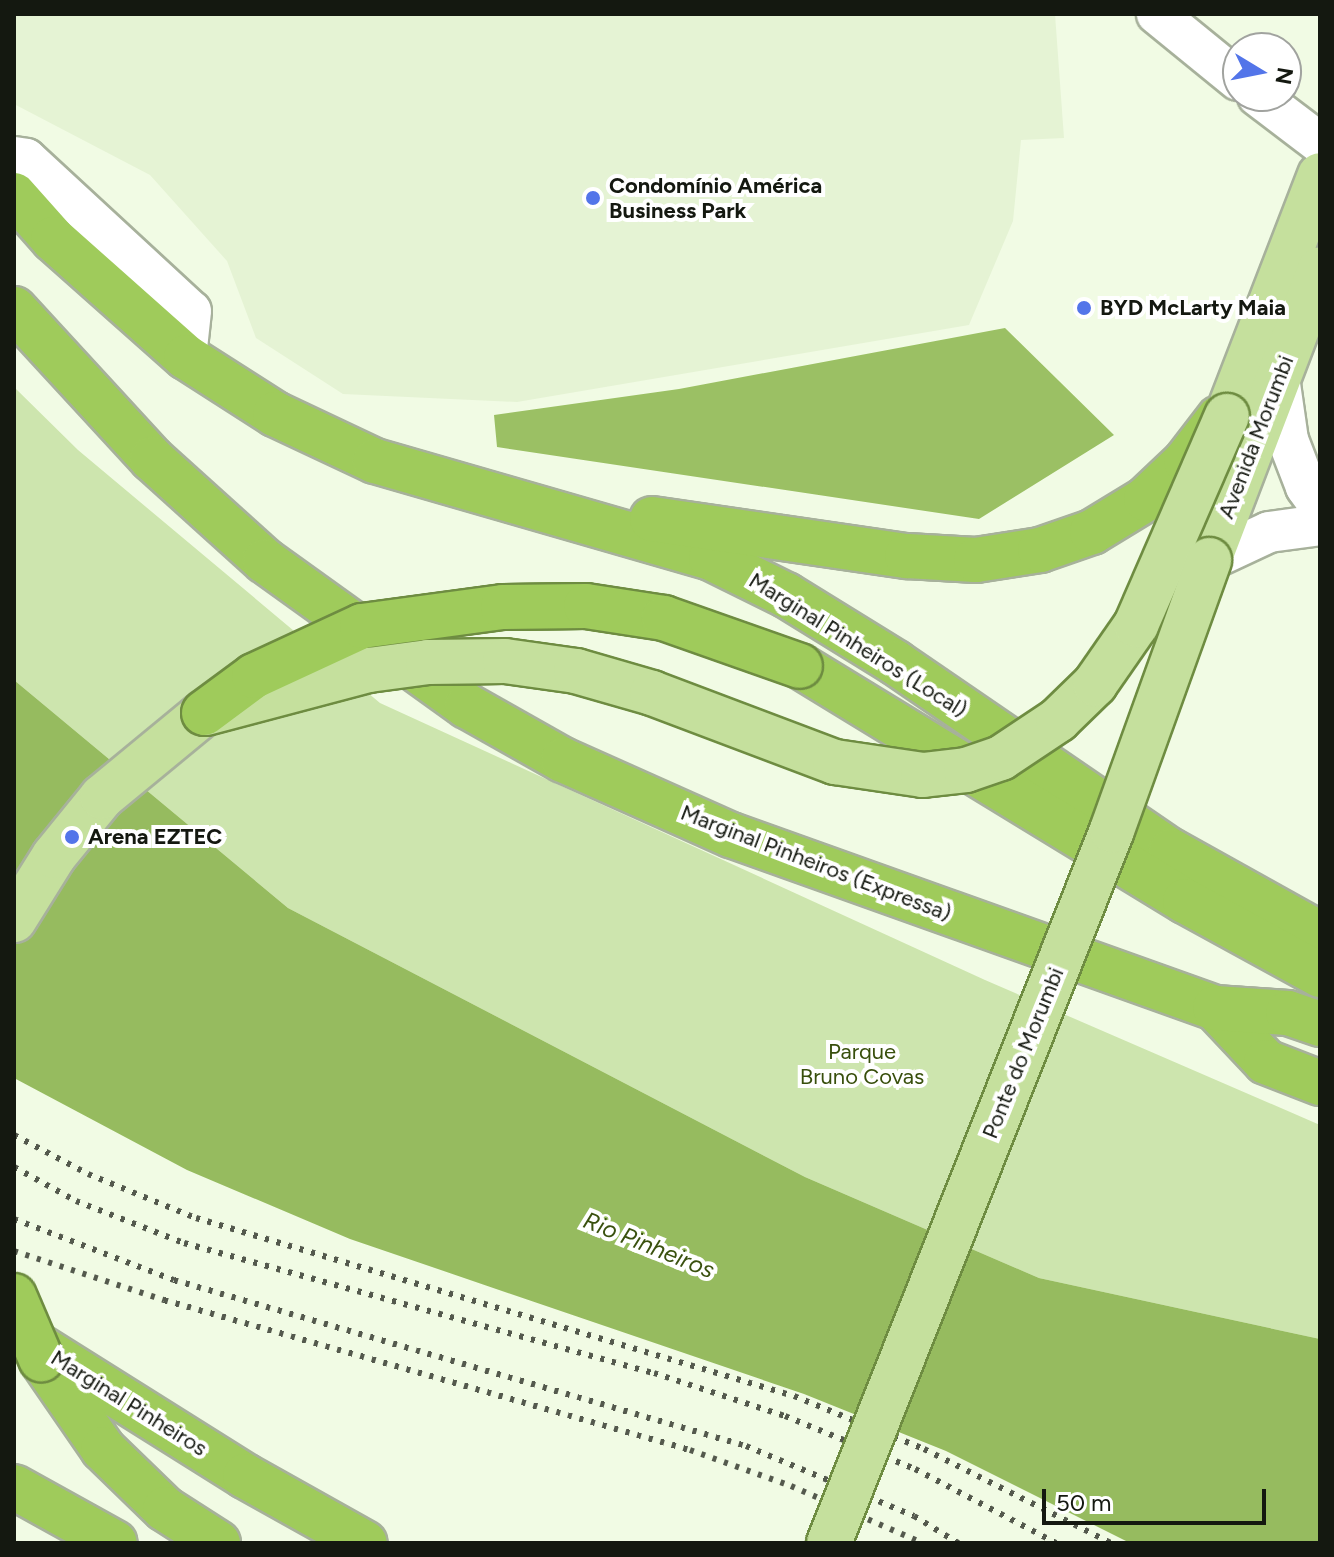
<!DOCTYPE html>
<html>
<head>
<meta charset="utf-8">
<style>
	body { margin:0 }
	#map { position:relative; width:1334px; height:1557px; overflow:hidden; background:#f1fbe4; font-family:Figtree,sans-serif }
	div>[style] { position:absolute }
	.built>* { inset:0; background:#e5f3d4 }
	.green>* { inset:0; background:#cde5ae }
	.forest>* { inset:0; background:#9bc064 }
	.water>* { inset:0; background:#96bb5f }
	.roads { filter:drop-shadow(2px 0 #a7b19b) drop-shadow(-2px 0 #a7b19b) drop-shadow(0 2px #a7b19b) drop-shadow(0 -2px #a7b19b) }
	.minor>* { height:40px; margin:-20px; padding:0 20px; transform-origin:20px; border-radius:20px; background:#fff }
	.major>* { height:44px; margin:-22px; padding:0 22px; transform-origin:22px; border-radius:22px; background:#c5e09d }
	.highway>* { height:44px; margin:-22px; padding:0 22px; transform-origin:22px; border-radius:22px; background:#9fcb5b }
	.rail>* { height:6px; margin-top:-3px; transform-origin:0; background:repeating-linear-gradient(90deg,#54594d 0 4px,transparent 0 12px) }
	.bridges { filter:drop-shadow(2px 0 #6e8c41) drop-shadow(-2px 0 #6e8c41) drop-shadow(0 2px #6e8c41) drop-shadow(0 -2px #6e8c41) }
	.major-bridge>* { height:44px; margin:-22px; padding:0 22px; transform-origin:22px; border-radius:22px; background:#c5e09d }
	.highway-bridge>* { height:44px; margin:-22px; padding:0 22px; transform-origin:22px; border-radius:22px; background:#9fcb5b }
	.dots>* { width:22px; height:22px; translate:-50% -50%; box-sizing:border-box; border:4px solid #fff; border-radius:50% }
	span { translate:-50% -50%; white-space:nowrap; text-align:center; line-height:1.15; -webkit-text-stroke:8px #fff; paint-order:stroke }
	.poi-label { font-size:22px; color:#141810; font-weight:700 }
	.left { translate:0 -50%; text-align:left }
	.street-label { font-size:22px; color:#141810 }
	.park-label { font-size:22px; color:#384f0c }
	.water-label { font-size:24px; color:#3a510f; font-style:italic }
	.frame { position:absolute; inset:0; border:16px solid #141810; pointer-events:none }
	.north { position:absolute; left:1222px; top:32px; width:80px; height:80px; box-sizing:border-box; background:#fff; border:2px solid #a1a39f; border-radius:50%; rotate:100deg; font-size:22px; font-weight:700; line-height:32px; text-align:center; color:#141810 }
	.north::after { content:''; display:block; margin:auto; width:28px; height:36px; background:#5375e9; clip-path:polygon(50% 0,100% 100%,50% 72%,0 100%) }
	.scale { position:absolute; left:1042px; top:1489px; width:224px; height:36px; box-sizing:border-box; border:4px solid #141810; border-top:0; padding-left:10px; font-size:24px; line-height:28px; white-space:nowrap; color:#141810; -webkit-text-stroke:6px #fff; paint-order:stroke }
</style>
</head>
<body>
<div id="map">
	<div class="built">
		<div style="clip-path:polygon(14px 14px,1055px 14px,1064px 138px,1021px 140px,1013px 221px,969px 325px,517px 402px,343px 394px,256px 338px,227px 261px,150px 175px,14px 104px)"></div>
	</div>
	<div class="green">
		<div style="clip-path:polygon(14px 387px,78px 450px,380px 703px,985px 980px,1320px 1125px,1320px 1339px,1039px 1278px,805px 1177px,288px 908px,14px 680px)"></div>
	</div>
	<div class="forest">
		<div style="clip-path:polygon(1005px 328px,1114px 435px,979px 519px,497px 447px,494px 415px,679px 389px)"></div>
	</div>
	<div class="water">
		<div style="clip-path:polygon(14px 680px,288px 908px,805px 1177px,1039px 1278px,1320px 1339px,1320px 1543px,1130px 1543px,946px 1451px,804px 1394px,350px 1239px,187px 1170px,14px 1078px)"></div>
	</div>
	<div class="roads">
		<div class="minor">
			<div style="left:1157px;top:14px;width:104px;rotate:39.2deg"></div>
			<div style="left:1258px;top:96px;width:78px;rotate:37.2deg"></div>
			<div style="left:14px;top:157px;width:12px;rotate:9deg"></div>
			<div style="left:26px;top:159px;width:224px;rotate:42.7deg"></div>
			<div style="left:191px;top:311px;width:46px;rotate:96.2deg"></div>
			<div style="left:1279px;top:377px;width:64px;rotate:81.9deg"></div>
			<div style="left:1288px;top:440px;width:50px;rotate:69deg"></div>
			<div style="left:1306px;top:487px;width:24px;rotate:54deg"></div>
			<div style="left:1209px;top:560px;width:66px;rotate:-25deg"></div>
			<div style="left:1269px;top:532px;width:51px;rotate:-7.8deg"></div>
		</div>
		<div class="major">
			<div style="left:1227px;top:416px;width:258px;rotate:-68.9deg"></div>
			<div style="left:1209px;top:560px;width:311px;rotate:-69.1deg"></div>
			<div style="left:14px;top:920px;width:75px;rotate:-58deg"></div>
			<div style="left:54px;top:856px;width:76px;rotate:-50.9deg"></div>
			<div style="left:102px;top:797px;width:132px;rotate:-39.5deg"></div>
		</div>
		<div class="highway">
			<div style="left:14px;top:195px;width:59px;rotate:48.4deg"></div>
			<div style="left:53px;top:239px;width:178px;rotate:41.6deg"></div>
			<div style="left:186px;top:357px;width:106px;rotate:32.6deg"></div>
			<div style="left:275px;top:414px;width:110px;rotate:25.2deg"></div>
			<div style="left:375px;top:461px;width:350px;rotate:16.1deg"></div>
			<div style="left:711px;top:558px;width:84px;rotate:26.3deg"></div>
			<div style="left:786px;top:595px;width:129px;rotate:31.7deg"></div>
			<div style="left:896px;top:663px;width:333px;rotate:34.4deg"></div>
			<div style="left:1171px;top:851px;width:171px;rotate:29.1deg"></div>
			<div style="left:14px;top:309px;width:204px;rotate:47.4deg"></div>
			<div style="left:152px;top:459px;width:152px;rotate:42.1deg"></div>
			<div style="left:265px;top:561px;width:249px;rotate:35.7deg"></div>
			<div style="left:467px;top:706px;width:110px;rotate:29.4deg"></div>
			<div style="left:563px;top:760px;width:184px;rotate:24.1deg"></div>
			<div style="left:731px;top:835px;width:514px;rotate:19.67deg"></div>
			<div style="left:1215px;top:1008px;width:74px;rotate:46.6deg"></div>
			<div style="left:1266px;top:1062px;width:58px;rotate:21.3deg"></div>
			<div style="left:652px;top:519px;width:258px;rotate:8.3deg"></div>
			<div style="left:907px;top:556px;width:69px;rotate:3.3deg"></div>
			<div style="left:976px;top:560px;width:65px;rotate:-8.9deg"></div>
			<div style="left:1040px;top:550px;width:55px;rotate:-19.1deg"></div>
			<div style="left:1092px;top:532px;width:63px;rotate:-31.4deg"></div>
			<div style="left:1146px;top:499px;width:55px;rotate:-43.5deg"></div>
			<div style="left:1186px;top:461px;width:54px;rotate:-52.5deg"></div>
			<div style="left:800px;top:666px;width:451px;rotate:31.4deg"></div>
			<div style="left:1185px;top:901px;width:154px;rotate:28.7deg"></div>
			<div style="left:1215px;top:1008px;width:73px;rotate:3.9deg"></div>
			<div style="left:1288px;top:1013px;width:34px;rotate:19deg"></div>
			<div style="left:14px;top:1331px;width:273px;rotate:32.1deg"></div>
			<div style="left:245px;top:1476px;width:137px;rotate:29.2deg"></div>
			<div style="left:41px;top:1359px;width:109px;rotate:55.4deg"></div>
			<div style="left:103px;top:1449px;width:86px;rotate:44.1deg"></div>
			<div style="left:165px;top:1509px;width:63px;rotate:32.7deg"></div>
			<div style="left:14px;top:1487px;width:115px;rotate:29deg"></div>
		</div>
	</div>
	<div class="rail">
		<div style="left:14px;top:1135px;width:84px;rotate:27.8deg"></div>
		<div style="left:88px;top:1174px;width:117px;rotate:22.2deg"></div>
		<div style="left:196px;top:1218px;width:624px;rotate:16.58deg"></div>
		<div style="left:794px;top:1396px;width:140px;rotate:22.2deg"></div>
		<div style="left:924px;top:1449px;width:209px;rotate:26.7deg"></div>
		<div style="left:14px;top:1167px;width:71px;rotate:28.7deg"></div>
		<div style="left:76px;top:1201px;width:116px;rotate:21.3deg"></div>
		<div style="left:184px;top:1243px;width:488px;rotate:15.5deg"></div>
		<div style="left:654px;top:1373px;width:138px;rotate:18.2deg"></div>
		<div style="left:785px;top:1416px;width:140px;rotate:22.2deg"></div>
		<div style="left:915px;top:1469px;width:159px;rotate:27.7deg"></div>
		<div style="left:14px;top:1219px;width:171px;rotate:20.9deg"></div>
		<div style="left:174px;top:1280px;width:596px;rotate:16.18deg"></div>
		<div style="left:746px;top:1446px;width:182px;rotate:22.6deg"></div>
		<div style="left:914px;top:1516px;width:52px;rotate:31.5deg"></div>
		<div style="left:14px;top:1251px;width:158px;rotate:18.1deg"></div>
		<div style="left:164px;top:1300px;width:547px;rotate:15.92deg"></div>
		<div style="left:690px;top:1450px;width:107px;rotate:19.6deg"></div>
		<div style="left:791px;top:1486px;width:144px;rotate:23.4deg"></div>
	</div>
	<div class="bridges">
		<div class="major-bridge">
			<div style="left:206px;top:713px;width:169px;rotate:-14.8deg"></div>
			<div style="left:369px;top:670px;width:60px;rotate:-7.7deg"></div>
			<div style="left:428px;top:662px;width:77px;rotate:-0.7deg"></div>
			<div style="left:505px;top:661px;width:72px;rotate:8deg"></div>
			<div style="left:576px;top:671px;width:79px;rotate:16.1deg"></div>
			<div style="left:652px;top:693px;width:196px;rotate:20.7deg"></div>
			<div style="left:835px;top:762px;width:89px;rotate:8.4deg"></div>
			<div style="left:923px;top:775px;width:43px;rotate:-6.6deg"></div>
			<div style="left:966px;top:770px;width:37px;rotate:-19deg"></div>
			<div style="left:1001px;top:758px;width:69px;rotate:-33.7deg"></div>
			<div style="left:1058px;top:720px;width:52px;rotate:-44.2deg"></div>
			<div style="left:1095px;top:684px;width:72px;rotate:-55.2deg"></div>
			<div style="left:1136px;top:625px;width:228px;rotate:-66.5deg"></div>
			<div style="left:829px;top:1543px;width:767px;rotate:-68.35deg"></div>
			<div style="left:1112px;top:830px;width:287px;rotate:-70.2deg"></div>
		</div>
		<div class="highway-bridge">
			<div style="left:204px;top:713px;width:62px;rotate:-36.5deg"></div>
			<div style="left:254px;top:676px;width:119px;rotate:-24.8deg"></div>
			<div style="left:362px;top:626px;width:142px;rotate:-7.7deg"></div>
			<div style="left:503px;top:607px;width:83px;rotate:-0.7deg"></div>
			<div style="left:586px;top:606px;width:79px;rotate:8.7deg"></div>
			<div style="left:664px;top:618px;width:144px;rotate:19.4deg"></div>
			<div style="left:14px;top:1296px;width:69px;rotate:66.8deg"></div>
		</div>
	</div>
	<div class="dots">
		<div style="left:593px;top:198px;background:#5375e9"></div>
		<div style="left:1084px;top:308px;background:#5375e9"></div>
		<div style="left:72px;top:837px;background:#5375e9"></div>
	</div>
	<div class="poi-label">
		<span class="left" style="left:609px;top:198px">Condomínio América<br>Business Park</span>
		<span class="left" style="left:1100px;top:308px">BYD McLarty Maia</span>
		<span class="left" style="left:88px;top:837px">Arena EZTEC</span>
	</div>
	<div class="street-label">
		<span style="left:1256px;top:437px;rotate:-69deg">Avenida Morumbi</span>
		<span style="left:858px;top:645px;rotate:32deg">Marginal Pinheiros (Local)</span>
		<span style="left:816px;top:863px;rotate:21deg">Marginal Pinheiros (Expressa)</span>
		<span style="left:1023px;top:1053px;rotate:-68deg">Ponte do Morumbi</span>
		<span style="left:129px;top:1403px;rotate:32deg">Marginal Pinheiros</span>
	</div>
	<div class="park-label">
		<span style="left:862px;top:1064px">Parque<br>Bruno Covas</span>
	</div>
	<div class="water-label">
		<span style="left:649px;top:1245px;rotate:22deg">Rio Pinheiros</span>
	</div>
	<div class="frame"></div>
	<div class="north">N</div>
	<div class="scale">50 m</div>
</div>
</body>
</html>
